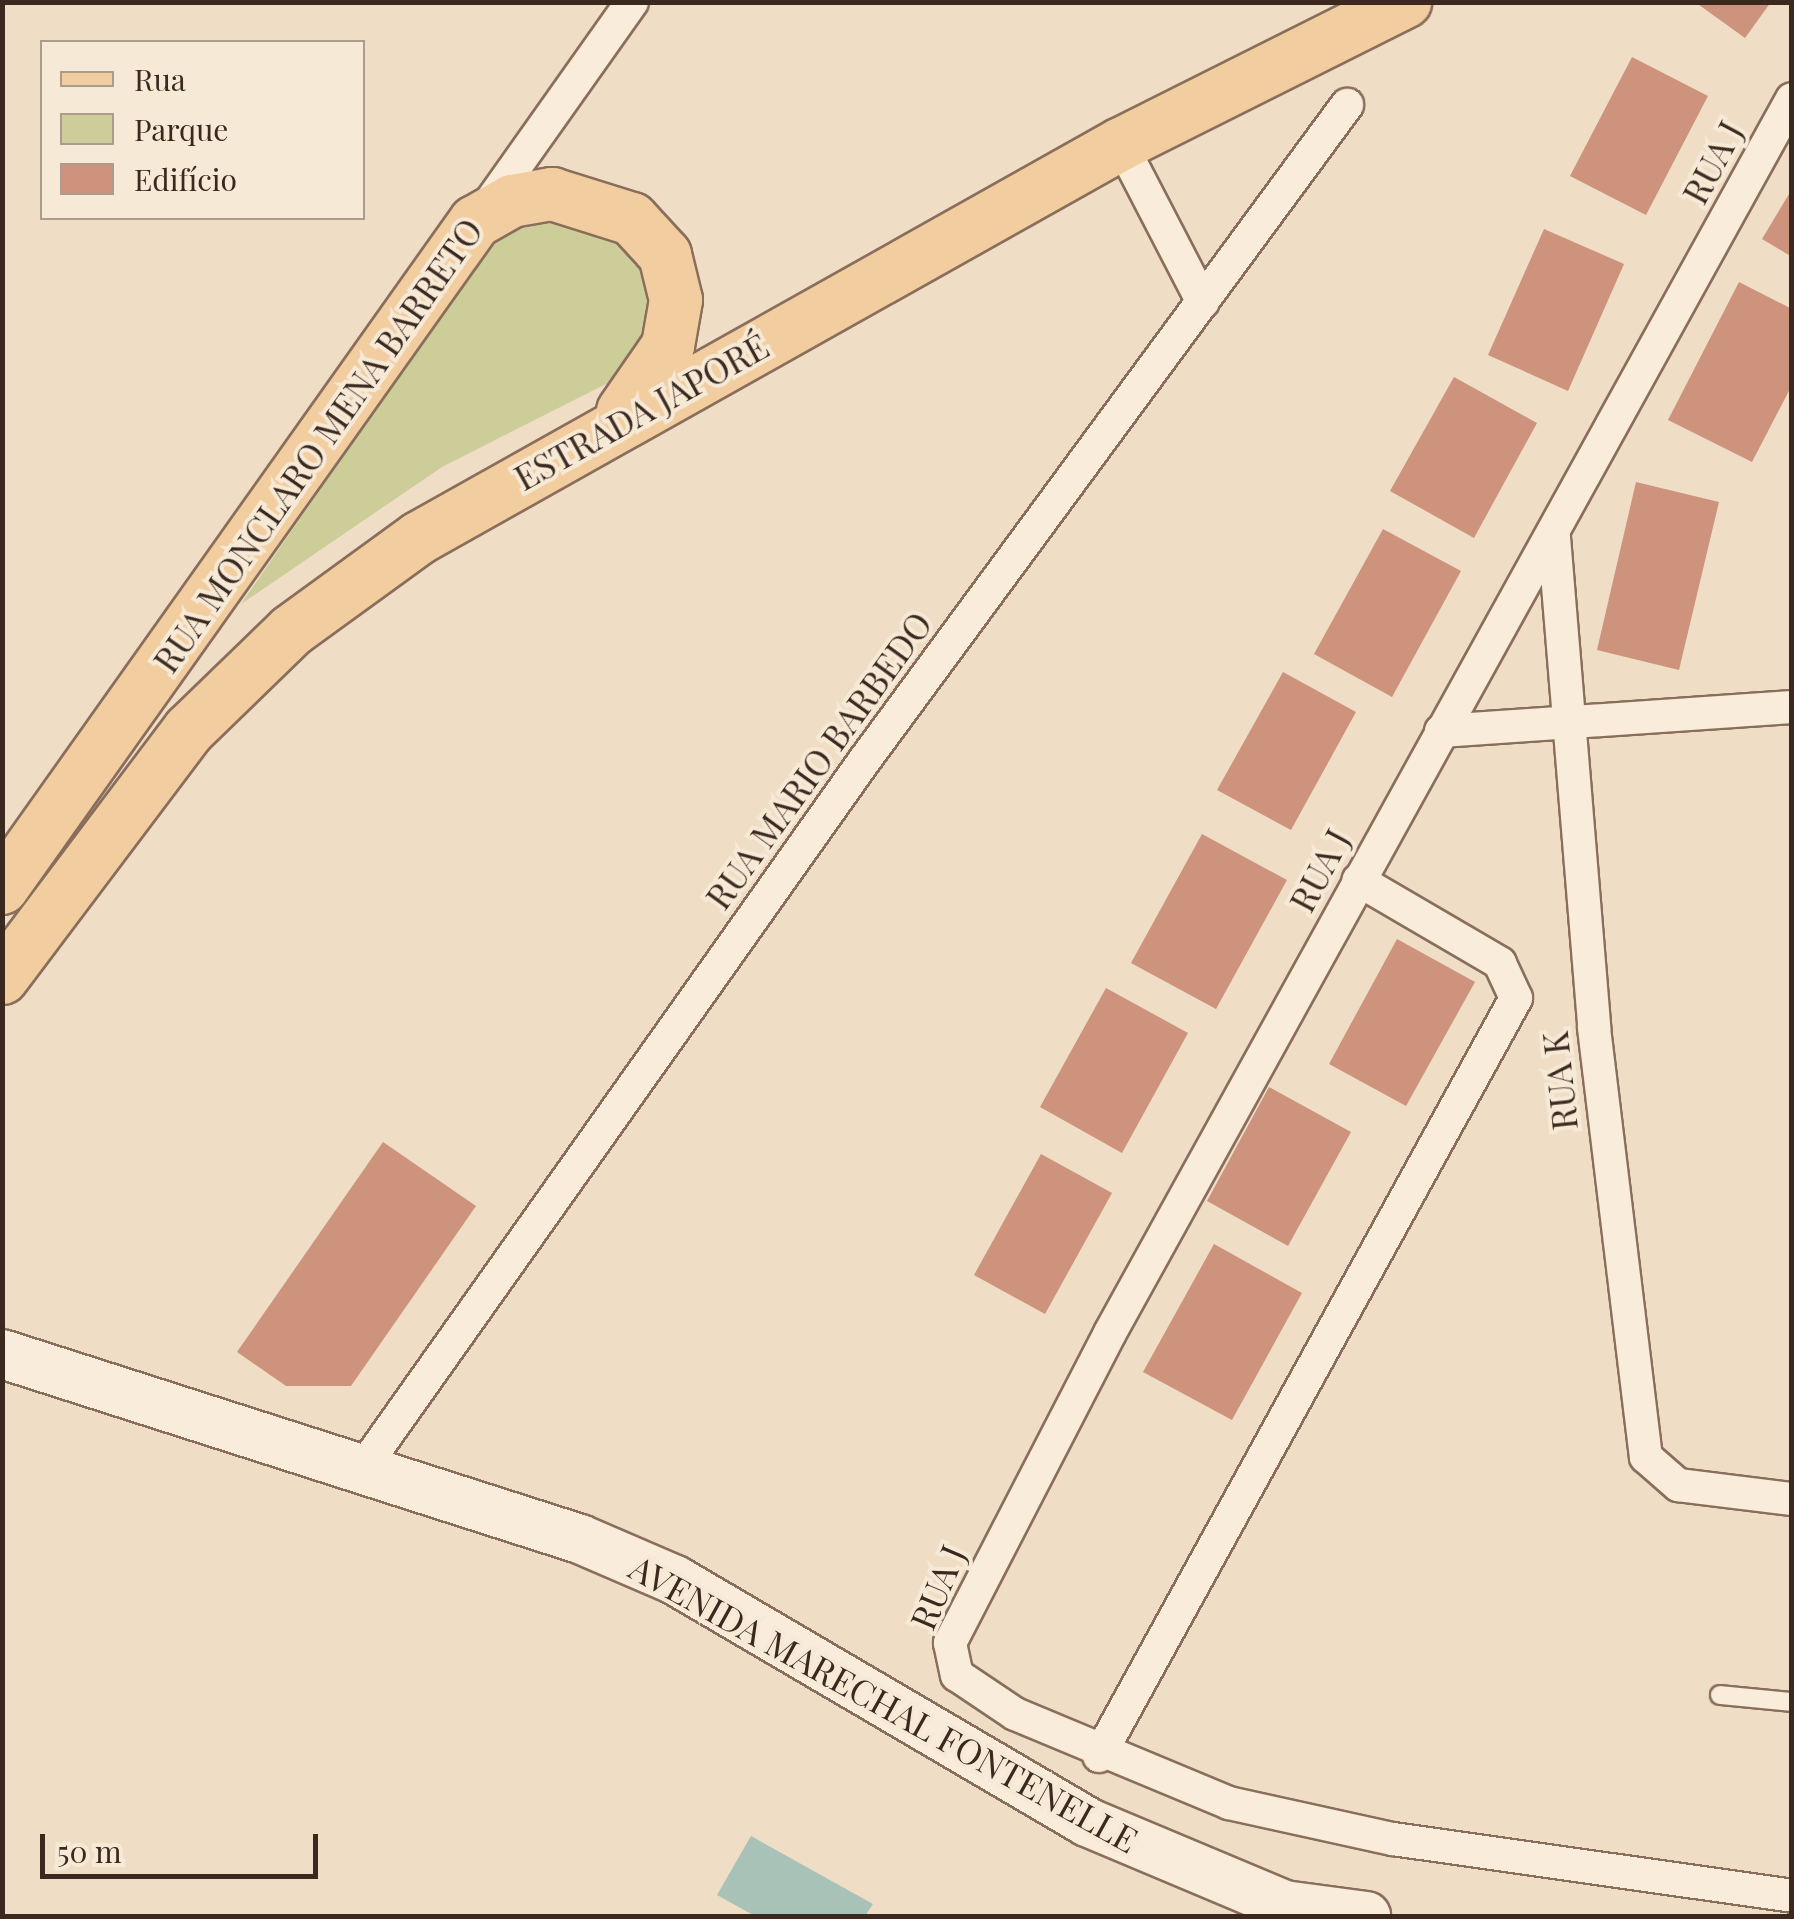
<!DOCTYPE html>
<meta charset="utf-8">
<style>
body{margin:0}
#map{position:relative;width:1794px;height:1919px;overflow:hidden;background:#efddc6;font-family:"Playfair Display",serif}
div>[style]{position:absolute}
.green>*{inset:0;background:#cdcd9a}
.water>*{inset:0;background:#a8c2b7}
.building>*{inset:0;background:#cd937c}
.roads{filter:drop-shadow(2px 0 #8a6e5c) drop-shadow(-2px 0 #8a6e5c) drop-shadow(0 2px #8a6e5c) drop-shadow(0 -2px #8a6e5c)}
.lane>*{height:18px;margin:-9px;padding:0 9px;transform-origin:9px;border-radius:9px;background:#f9ecda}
.street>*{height:32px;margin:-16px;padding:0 16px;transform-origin:16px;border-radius:16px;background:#f9ecda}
.secondary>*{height:48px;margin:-24px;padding:0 24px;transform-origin:24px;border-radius:24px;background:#f9ecda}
.primary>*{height:52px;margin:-26px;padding:0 26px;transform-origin:26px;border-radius:26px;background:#f1cd9f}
span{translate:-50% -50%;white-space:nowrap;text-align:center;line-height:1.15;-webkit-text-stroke:8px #f6e9d6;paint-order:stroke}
.street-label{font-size:35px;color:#3b291f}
.frame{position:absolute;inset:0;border:5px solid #3b291f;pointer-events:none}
.legend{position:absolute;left:40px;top:40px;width:325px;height:180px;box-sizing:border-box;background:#f6e9d6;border:2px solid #ab9c8d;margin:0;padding:12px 18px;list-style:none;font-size:30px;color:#3b291f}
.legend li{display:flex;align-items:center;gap:20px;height:50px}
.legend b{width:50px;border:2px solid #ab9c8d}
.scale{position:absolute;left:40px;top:1834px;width:278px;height:45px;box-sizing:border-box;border:5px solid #3b291f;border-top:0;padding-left:12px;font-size:30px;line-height:35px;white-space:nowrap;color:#3b291f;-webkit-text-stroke:8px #f6e9d6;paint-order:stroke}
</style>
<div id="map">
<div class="green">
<i style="clip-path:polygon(561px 214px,600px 225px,634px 252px,654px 295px,653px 323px,612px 381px,442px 467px,241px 604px,492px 241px,521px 222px)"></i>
</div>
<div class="water">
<i style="clip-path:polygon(751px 1836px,873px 1904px,865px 1916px,755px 1916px,717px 1895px)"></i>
</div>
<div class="building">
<i style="clip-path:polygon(1695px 2px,1771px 2px,1745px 38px)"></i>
<i style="clip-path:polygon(1632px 57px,1708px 96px,1646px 215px,1570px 176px)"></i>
<i style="clip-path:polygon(1792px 189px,1792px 257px,1762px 239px)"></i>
<i style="clip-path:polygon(1544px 229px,1624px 264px,1568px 391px,1488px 355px)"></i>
<i style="clip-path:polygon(1739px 282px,1792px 309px,1792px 385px,1752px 462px,1668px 420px)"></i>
<i style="clip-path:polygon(1454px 377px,1537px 423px,1474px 538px,1390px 491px)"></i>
<i style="clip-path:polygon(1636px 482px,1719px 502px,1679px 670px,1597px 650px)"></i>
<i style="clip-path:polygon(1383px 529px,1461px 571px,1392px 697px,1314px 654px)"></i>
<i style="clip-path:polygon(1283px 672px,1356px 712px,1291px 830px,1217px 790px)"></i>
<i style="clip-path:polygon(1202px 834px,1287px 880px,1216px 1009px,1131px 963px)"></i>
<i style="clip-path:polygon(1397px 939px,1475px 982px,1406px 1106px,1329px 1064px)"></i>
<i style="clip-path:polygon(1106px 988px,1188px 1033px,1122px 1153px,1040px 1107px)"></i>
<i style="clip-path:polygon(1269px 1087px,1351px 1132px,1288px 1246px,1207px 1201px)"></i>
<i style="clip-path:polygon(383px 1142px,476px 1206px,351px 1386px,286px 1386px,237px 1352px)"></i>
<i style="clip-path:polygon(1041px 1154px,1112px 1193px,1045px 1314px,974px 1275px)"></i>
<i style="clip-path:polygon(1214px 1244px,1302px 1293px,1232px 1420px,1143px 1372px)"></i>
</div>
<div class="roads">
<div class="lane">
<i style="left:1720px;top:1695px;width:72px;rotate:5.6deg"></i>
</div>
<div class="street">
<i style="left:1792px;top:99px;width:1410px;rotate:118.93deg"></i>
<i style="left:1110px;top:1333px;width:349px;rotate:117.3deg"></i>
<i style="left:950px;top:1643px;width:33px;rotate:78deg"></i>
<i style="left:957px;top:1675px;width:70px;rotate:33.9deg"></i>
<i style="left:1015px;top:1714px;width:232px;rotate:22.6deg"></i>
<i style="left:1229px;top:1803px;width:168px;rotate:12.4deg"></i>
<i style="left:1393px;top:1839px;width:403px;rotate:8.1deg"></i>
<i style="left:1121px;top:144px;width:178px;rotate:62.6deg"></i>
<i style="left:484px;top:211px;width:256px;rotate:-54.7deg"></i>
<i style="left:1554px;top:537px;width:493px;rotate:85.3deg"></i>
<i style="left:1594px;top:1028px;width:432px;rotate:83.1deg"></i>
<i style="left:1646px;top:1457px;width:43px;rotate:41.2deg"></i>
<i style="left:1678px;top:1485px;width:115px;rotate:7deg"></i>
<i style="left:1441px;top:731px;width:352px;rotate:-3.9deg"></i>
<i style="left:363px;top:1468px;width:867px;rotate:-54.68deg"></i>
<i style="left:864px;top:761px;width:815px;rotate:-53.64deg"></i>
<i style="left:1099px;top:1756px;width:865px;rotate:-61.18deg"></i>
<i style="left:1516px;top:998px;width:38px;rotate:-115deg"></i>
<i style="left:1500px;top:963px;width:164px;rotate:-149.7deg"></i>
</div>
<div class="secondary">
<i style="left:2px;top:1354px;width:607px;rotate:17.75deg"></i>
<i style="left:580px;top:1539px;width:103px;rotate:23.3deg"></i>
<i style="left:675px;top:1580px;width:478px;rotate:30.4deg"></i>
<i style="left:1087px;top:1822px;width:214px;rotate:22.8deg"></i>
<i style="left:1284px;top:1905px;width:83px;rotate:7.6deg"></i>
</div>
<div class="primary">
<i style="left:2px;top:888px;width:817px;rotate:-54.62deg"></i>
<i style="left:475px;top:222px;width:43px;rotate:-29.6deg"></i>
<i style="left:512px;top:201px;width:41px;rotate:-9.9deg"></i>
<i style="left:552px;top:194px;width:84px;rotate:17.4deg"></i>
<i style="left:632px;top:219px;width:49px;rotate:47.5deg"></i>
<i style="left:665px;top:255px;width:46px;rotate:76.3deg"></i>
<i style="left:676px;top:300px;width:47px;rotate:99.9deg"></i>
<i style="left:668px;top:346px;width:79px;rotate:124.7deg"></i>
<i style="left:2px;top:978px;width:311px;rotate:-53deg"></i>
<i style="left:189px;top:730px;width:142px;rotate:-44.1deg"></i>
<i style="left:291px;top:631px;width:158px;rotate:-36deg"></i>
<i style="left:419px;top:538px;width:805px;rotate:-29.3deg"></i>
<i style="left:1121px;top:144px;width:318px;rotate:-26.6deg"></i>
</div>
</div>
<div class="street-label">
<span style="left:1712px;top:162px;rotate:-62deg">RUA J</span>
<span style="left:641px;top:411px;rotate:-29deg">ESTRADA JAPORÉ</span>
<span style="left:317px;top:445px;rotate:-55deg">RUA MONCLARO MENA BARRETO</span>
<span style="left:818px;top:760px;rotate:-54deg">RUA MARIO BARBEDO</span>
<span style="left:1319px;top:870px;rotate:-62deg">RUA J</span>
<span style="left:1559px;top:1081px;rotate:-96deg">RUA K</span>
<span style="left:937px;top:1587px;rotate:-67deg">RUA J</span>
<span style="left:884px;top:1703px;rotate:29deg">AVENIDA MARECHAL FONTENELLE</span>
</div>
<div class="frame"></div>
<ul class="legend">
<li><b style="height:12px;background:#f1cd9f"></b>Rua</li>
<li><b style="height:28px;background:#cdcd9a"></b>Parque</li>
<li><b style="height:28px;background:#cd937c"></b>Edifício</li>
</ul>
<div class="scale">50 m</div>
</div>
